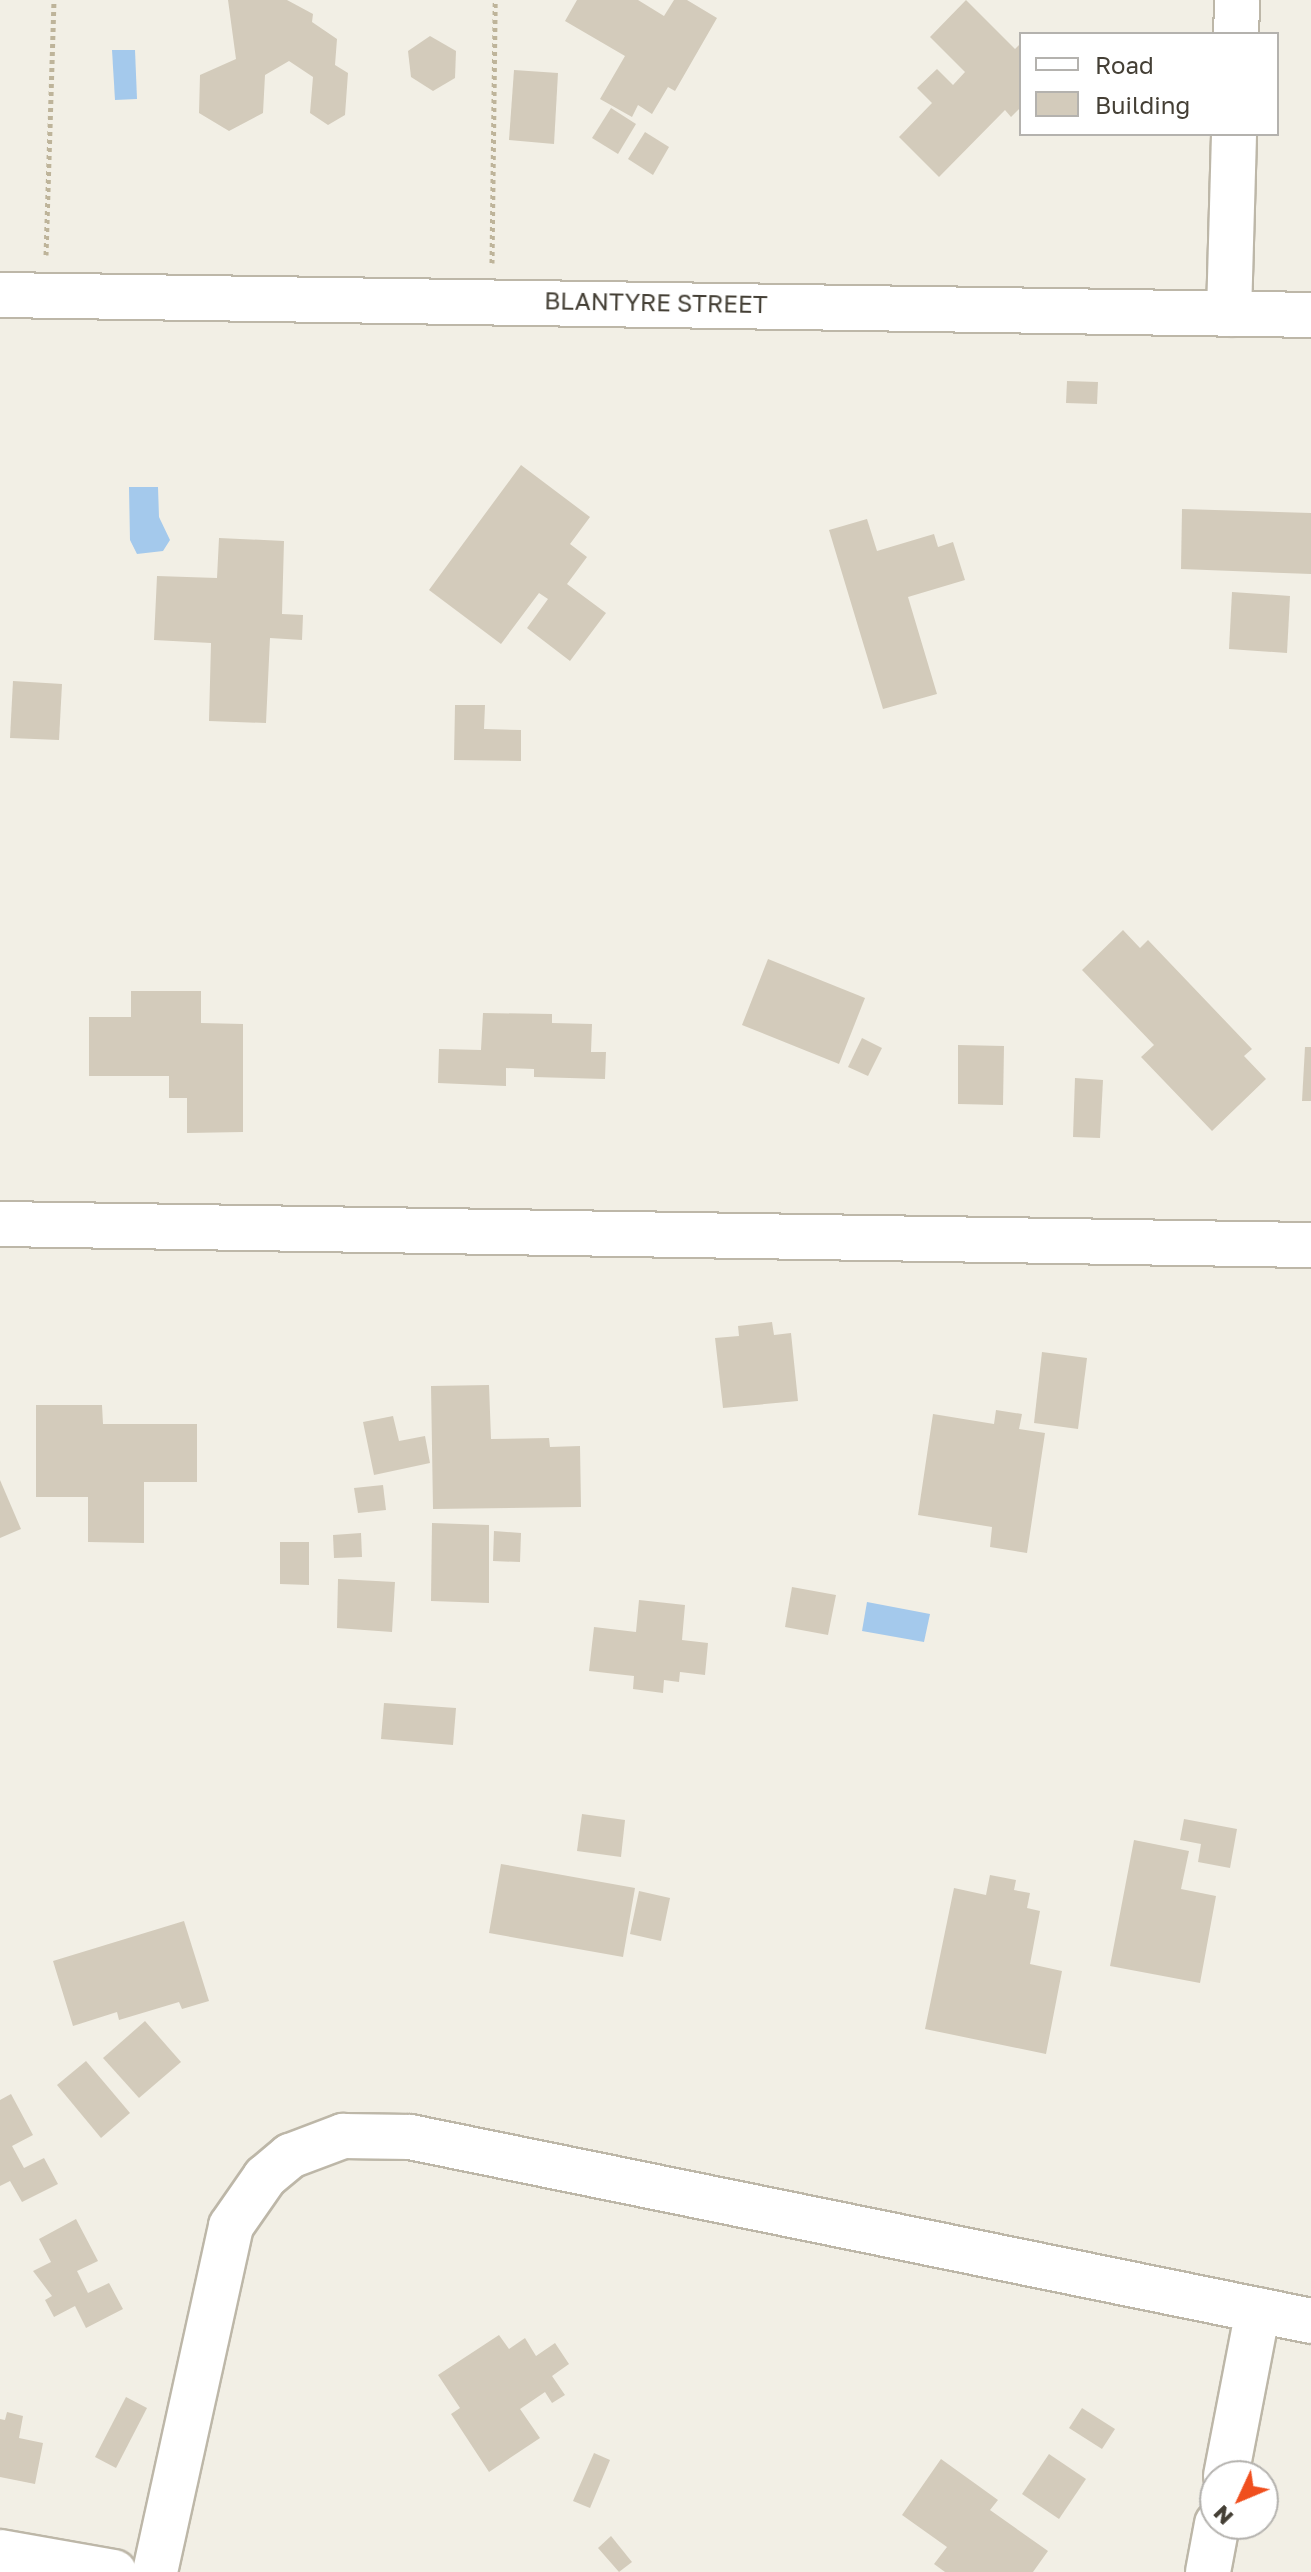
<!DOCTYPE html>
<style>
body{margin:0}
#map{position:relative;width:1311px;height:2572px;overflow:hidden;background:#f2efe5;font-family:"Golos Text",sans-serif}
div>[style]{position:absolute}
.water>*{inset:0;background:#a4c9ec}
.building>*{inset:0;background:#d3cbbb}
.path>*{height:5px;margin-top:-2.5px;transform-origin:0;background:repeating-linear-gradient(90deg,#beb49a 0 4px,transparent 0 8px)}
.roads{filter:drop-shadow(2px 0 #bdb7a8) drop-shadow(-2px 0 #bdb7a8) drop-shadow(0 2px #bdb7a8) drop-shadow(0 -2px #bdb7a8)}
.minor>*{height:44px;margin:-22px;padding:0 22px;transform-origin:22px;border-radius:22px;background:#fff}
span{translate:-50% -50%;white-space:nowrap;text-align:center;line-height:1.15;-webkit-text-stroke:6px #fff;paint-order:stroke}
.street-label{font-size:24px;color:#443f35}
.legend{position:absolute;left:1019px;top:32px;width:260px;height:104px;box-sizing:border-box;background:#fff;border:2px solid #b4b2ae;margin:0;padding:10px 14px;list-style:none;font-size:24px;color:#443f35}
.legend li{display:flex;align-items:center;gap:16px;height:40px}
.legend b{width:40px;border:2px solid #b4b2ae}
.north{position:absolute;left:1199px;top:2460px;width:80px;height:80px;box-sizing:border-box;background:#fff;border:2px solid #b4b2ae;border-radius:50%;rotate:226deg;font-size:22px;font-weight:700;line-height:32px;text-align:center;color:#443f35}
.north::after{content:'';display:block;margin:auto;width:28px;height:36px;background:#f04f1e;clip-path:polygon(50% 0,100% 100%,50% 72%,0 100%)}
</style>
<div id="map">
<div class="water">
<i style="clip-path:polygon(112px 50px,135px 50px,137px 99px,115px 100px)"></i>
<i style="clip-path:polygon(129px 487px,158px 487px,159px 517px,170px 540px,163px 551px,137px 554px,130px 540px)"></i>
<i style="clip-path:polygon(867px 1602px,930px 1614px,924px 1642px,862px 1631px)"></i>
</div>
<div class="building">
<i style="clip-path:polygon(228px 0,287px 0,313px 14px,312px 22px,337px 39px,335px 65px,348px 73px,345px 115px,328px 125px,310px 113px,313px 77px,289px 61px,265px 75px,263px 113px,229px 131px,199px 113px,200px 75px,236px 59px)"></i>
<i style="clip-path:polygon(577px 0,638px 0,664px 16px,674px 0,687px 0,717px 18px,675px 91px,668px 87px,652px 114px,638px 105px,632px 117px,600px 99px,625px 56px,565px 21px)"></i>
<i style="clip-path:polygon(966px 0,1015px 49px,1021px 43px,1021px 107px,1011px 117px,1005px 110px,939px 177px,899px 137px,932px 103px,917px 88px,937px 69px,953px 85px,965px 72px,930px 37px)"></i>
<i style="clip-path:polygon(430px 36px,456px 51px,455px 78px,433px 91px,411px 77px,408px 51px)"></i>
<i style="clip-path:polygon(514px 70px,558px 73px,554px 144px,509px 140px)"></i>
<i style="clip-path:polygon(611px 108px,636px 124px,618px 154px,592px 138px)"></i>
<i style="clip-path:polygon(645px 132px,669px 147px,653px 175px,628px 159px)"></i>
<i style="clip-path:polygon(1067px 381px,1098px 382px,1097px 404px,1066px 403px)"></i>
<i style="clip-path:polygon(521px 465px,590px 517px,570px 544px,587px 557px,567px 584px,606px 613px,570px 661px,527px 628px,548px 599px,539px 593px,501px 644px,429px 590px)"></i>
<i style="clip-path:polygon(1182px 509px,1311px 513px,1311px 574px,1181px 569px)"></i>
<i style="clip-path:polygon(867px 519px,877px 551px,934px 534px,938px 547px,953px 542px,965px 580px,908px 597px,937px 694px,883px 709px,829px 530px)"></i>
<i style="clip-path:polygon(219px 538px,284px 541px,282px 614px,303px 615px,302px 640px,270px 638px,266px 723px,209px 721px,211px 643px,154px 640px,157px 576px,217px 578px)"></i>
<i style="clip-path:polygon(1232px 592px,1290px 596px,1287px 653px,1229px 649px)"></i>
<i style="clip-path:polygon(13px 681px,62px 684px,59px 740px,10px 738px)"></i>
<i style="clip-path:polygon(455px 705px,485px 705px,484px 729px,521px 730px,521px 761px,454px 760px)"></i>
<i style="clip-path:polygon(1123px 930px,1140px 948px,1148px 940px,1252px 1049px,1244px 1056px,1266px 1079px,1212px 1131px,1141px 1057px,1154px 1045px,1082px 970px)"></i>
<i style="clip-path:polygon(768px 959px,865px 998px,839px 1064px,742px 1025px)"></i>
<i style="clip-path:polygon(131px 991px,201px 991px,201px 1023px,243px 1024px,243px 1132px,187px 1133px,187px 1098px,169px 1098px,169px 1076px,89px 1076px,89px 1017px,131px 1017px)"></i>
<i style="clip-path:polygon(483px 1013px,552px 1014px,552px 1023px,592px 1024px,591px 1052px,606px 1052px,605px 1079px,534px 1077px,534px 1069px,506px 1068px,506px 1086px,438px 1083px,439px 1049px,481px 1050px)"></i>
<i style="clip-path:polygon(862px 1038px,882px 1048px,868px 1076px,848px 1067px)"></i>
<i style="clip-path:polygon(958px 1045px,1004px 1046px,1003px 1105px,958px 1104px)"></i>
<i style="clip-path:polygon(1305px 1047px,1311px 1047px,1311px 1101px,1302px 1101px)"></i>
<i style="clip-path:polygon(1075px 1078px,1103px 1080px,1100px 1138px,1073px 1137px)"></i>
<i style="clip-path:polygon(772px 1322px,774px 1335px,791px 1333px,798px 1401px,723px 1408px,715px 1338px,739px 1336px,738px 1326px)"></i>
<i style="clip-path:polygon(1042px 1352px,1087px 1358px,1078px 1429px,1034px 1423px)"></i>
<i style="clip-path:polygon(489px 1385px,491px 1439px,549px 1438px,550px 1447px,580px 1446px,581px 1507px,433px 1509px,431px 1386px)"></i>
<i style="clip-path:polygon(36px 1405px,102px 1405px,103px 1424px,197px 1424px,197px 1482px,144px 1482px,144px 1543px,88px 1542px,88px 1497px,36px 1497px)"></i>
<i style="clip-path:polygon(996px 1410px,1022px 1414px,1019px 1429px,1045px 1433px,1027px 1553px,990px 1547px,992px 1527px,918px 1515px,933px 1414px,994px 1424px)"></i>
<i style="clip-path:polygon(393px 1416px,399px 1441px,425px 1436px,430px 1463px,374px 1475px,363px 1422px)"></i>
<i style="clip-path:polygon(0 1480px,21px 1529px,0 1538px)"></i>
<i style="clip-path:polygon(383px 1485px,386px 1510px,358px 1513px,354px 1488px)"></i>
<i style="clip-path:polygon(432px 1523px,489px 1525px,489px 1603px,431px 1601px)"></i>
<i style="clip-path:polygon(494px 1531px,521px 1533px,520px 1562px,493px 1561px)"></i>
<i style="clip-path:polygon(361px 1533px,362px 1557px,334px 1558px,333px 1535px)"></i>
<i style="clip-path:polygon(280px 1542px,309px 1542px,309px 1585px,280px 1584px)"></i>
<i style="clip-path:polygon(338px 1579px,395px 1582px,392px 1632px,337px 1628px)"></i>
<i style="clip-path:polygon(792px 1587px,836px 1595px,828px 1635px,785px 1627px)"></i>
<i style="clip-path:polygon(639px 1600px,685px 1605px,682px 1640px,708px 1643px,705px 1675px,680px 1672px,679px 1682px,664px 1680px,663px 1693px,633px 1689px,634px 1676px,589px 1671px,594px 1627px,636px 1632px)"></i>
<i style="clip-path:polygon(384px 1703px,456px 1708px,453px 1745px,381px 1739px)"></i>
<i style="clip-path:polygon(582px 1814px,625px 1820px,621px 1857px,577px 1851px)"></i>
<i style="clip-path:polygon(1184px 1819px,1237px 1829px,1230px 1868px,1198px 1862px,1201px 1844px,1180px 1840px)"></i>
<i style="clip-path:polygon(1134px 1840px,1189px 1851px,1181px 1889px,1216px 1896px,1200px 1983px,1110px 1966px)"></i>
<i style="clip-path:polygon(501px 1864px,635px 1888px,623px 1957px,489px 1933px)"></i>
<i style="clip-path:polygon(990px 1875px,1016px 1880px,1014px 1890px,1030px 1893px,1027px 1908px,1040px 1911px,1030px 1964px,1062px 1971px,1046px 2054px,925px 2029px,954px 1888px,986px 1895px)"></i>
<i style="clip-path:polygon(639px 1891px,670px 1898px,661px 1941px,630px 1934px)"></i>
<i style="clip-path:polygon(184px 1921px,209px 2001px,182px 2009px,179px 2002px,119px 2020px,117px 2012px,73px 2026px,53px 1961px)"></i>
<i style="clip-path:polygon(145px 2021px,181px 2062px,139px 2098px,103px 2058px)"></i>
<i style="clip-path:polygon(86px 2061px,130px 2113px,101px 2138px,57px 2085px)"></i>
<i style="clip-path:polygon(11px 2094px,33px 2135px,12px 2146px,24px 2168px,44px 2158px,58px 2184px,22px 2202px,10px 2181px,0 2186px,0 2100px)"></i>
<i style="clip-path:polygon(76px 2219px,98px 2261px,77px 2271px,88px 2293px,109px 2283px,123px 2309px,86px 2328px,75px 2306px,54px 2317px,45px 2300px,52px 2296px,33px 2271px,51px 2262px,39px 2239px)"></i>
<i style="clip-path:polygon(499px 2335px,509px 2349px,525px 2338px,536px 2356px,555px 2343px,569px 2364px,552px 2376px,565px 2395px,552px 2403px,545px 2392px,520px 2409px,540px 2438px,489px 2472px,451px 2414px,460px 2408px,438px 2375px)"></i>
<i style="clip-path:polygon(126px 2397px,147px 2408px,116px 2468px,95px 2457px)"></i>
<i style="clip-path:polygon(1082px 2408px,1115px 2429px,1102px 2449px,1069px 2428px)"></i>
<i style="clip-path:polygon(7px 2412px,23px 2416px,19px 2438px,43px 2443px,35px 2484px,0 2477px,0 2419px,5px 2420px)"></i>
<i style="clip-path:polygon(594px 2453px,610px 2460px,590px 2508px,573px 2501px)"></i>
<i style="clip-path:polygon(1049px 2454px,1086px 2479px,1059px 2519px,1022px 2494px)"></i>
<i style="clip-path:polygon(941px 2459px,998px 2500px,990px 2510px,1048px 2551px,1033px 2572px,945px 2572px,934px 2564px,947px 2547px,902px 2515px)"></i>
<i style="clip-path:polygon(611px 2536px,632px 2562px,619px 2572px,598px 2548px)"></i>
</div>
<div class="path">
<i style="left:46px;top:255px;width:255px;rotate:-88.2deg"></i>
<i style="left:492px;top:263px;width:263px;rotate:-89.3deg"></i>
</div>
<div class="roads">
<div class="minor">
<i style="left:1236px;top:34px;width:34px;rotate:-88deg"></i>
<i style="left:0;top:295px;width:1311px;rotate:0.87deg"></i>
<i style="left:1229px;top:314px;width:180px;rotate:-88.4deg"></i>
<i style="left:0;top:1224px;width:1311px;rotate:0.92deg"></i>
<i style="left:1226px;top:2476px;width:169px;rotate:-79.1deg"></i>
<i style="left:0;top:2552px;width:116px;rotate:10deg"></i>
<i style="left:155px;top:2572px;width:354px;rotate:-77.6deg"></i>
<i style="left:231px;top:2226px;width:60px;rotate:-55.2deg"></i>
<i style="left:265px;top:2177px;width:33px;rotate:-40deg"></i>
<i style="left:290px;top:2156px;width:57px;rotate:-20.7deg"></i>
<i style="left:343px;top:2136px;width:67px;rotate:0.9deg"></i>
<i style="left:410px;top:2137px;width:920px;rotate:11.54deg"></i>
<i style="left:1208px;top:2572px;width:49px;rotate:-79.4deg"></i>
</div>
</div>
<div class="street-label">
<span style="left:656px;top:302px;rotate:1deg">BLANTYRE STREET</span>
</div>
<ul class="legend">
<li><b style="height:10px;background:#fff"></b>Road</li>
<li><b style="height:22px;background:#d3cbbb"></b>Building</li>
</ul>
<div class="north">N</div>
</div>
